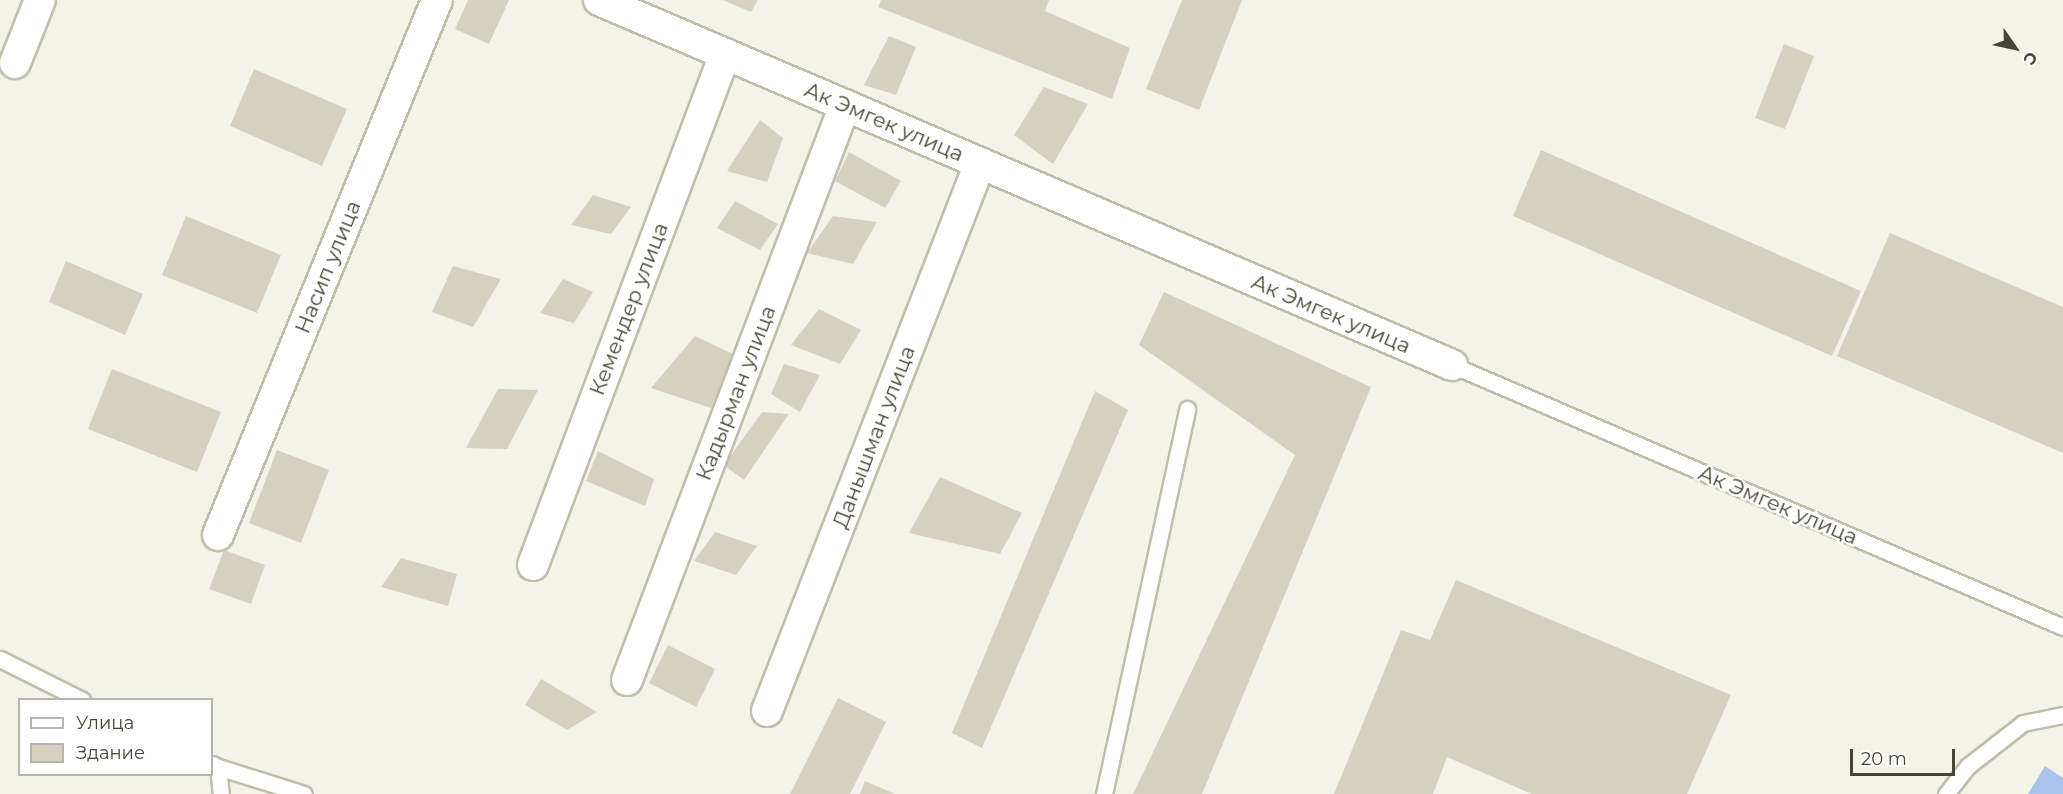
<!DOCTYPE html>
<meta charset="utf-8">
<style>
body{margin:0}
#map{position:relative;width:2063px;height:794px;overflow:hidden;background:#f4f3ea;font-family:Montserrat,sans-serif}
div>[style]{position:absolute}
.water>*{inset:0;background:#a9c3ed}
.building>*{inset:0;background:#d5d1bf}
.roads{filter:drop-shadow(2px 0 #bfbdac) drop-shadow(-2px 0 #bfbdac) drop-shadow(0 2px #bfbdac) drop-shadow(0 -2px #bfbdac)}
.service>*{height:15px;margin:-7.5px;padding:0 7.5px;transform-origin:7.5px;border-radius:7.5px;background:#fff}
.minor>*{height:30px;margin:-15px;padding:0 15px;transform-origin:15px;border-radius:15px;background:#fff}
span{translate:-50% -50%;white-space:nowrap;text-align:center;line-height:1.15;-webkit-text-stroke:5px #fff;paint-order:stroke}
.street-label{font-size:21px;color:#484538}
.legend{position:absolute;left:18px;top:698px;width:195px;height:78px;box-sizing:border-box;background:#fff;border:2px solid #b6b5af;margin:0;padding:8px 10px;list-style:none;font-size:18px;color:#484538}
.legend li{display:flex;align-items:center;gap:12px;height:30px}
.legend b{width:30px;border:2px solid #b6b5af}
.north{position:absolute;left:1985px;top:18px;width:60px;height:60px;-webkit-text-stroke:4px #fff;paint-order:stroke;rotate:124deg;font-size:16px;font-weight:700;line-height:24px;text-align:center;color:#484538}
.north::after{content:'';display:block;margin:auto;width:21px;height:27px;background:#484538;clip-path:polygon(50% 0,100% 100%,50% 72%,0 100%)}
.scale{position:absolute;left:1850px;top:749px;width:105px;height:27px;box-sizing:border-box;border:3px solid #484538;border-top:0;padding-left:8px;font-size:18px;line-height:21px;white-space:nowrap;color:#484538;-webkit-text-stroke:4px #fff;paint-order:stroke}
</style>
<div id="map">
<div class="water">
<i style="clip-path:polygon(2045px 766px,2063px 778px,2063px 794px,2028px 794px)"></i>
</div>
<div class="building">
<i style="clip-path:polygon(468px 0,509px 0,489px 44px,455px 29px)"></i>
<i style="clip-path:polygon(723px 0,758px 0,751px 12px)"></i>
<i style="clip-path:polygon(881px 0,1049px 0,1045px 11px,1130px 48px,1112px 99px,878px 7px)"></i>
<i style="clip-path:polygon(1182px 0,1242px 0,1199px 110px,1146px 89px)"></i>
<i style="clip-path:polygon(889px 36px,916px 47px,896px 95px,864px 85px)"></i>
<i style="clip-path:polygon(1784px 44px,1814px 56px,1785px 129px,1755px 118px)"></i>
<i style="clip-path:polygon(254px 69px,347px 109px,322px 166px,230px 126px)"></i>
<i style="clip-path:polygon(1044px 87px,1088px 104px,1053px 164px,1014px 135px)"></i>
<i style="clip-path:polygon(760px 120px,783px 138px,767px 182px,727px 171px)"></i>
<i style="clip-path:polygon(1541px 150px,1861px 291px,1832px 356px,1513px 216px)"></i>
<i style="clip-path:polygon(849px 152px,901px 181px,885px 208px,835px 181px)"></i>
<i style="clip-path:polygon(593px 195px,631px 207px,611px 234px,571px 225px)"></i>
<i style="clip-path:polygon(735px 201px,778px 224px,760px 250px,717px 228px)"></i>
<i style="clip-path:polygon(186px 216px,281px 255px,257px 313px,162px 275px)"></i>
<i style="clip-path:polygon(833px 216px,877px 222px,853px 264px,807px 253px)"></i>
<i style="clip-path:polygon(1890px 233px,2063px 307px,2063px 453px,1837px 356px)"></i>
<i style="clip-path:polygon(66px 261px,143px 294px,125px 335px,49px 302px)"></i>
<i style="clip-path:polygon(453px 266px,501px 279px,473px 327px,432px 312px)"></i>
<i style="clip-path:polygon(563px 279px,593px 292px,574px 323px,540px 313px)"></i>
<i style="clip-path:polygon(1164px 292px,1371px 387px,1202px 794px,1133px 794px,1295px 455px,1139px 345px)"></i>
<i style="clip-path:polygon(819px 309px,861px 330px,840px 364px,791px 345px)"></i>
<i style="clip-path:polygon(695px 336px,735px 355px,711px 408px,651px 388px)"></i>
<i style="clip-path:polygon(784px 364px,820px 375px,800px 412px,771px 394px)"></i>
<i style="clip-path:polygon(112px 369px,221px 412px,197px 472px,88px 429px)"></i>
<i style="clip-path:polygon(498px 389px,538px 390px,507px 449px,466px 448px)"></i>
<i style="clip-path:polygon(1095px 391px,1128px 410px,982px 748px,952px 733px)"></i>
<i style="clip-path:polygon(762px 412px,789px 414px,744px 480px,724px 465px)"></i>
<i style="clip-path:polygon(277px 450px,329px 470px,301px 543px,249px 523px)"></i>
<i style="clip-path:polygon(598px 451px,654px 479px,645px 506px,586px 481px)"></i>
<i style="clip-path:polygon(940px 477px,1022px 513px,1000px 554px,909px 533px)"></i>
<i style="clip-path:polygon(715px 532px,757px 546px,736px 575px,694px 561px)"></i>
<i style="clip-path:polygon(224px 550px,265px 565px,251px 604px,209px 589px)"></i>
<i style="clip-path:polygon(401px 558px,457px 574px,448px 606px,381px 587px)"></i>
<i style="clip-path:polygon(1456px 580px,1731px 695px,1687px 794px,1532px 794px,1447px 757px,1433px 794px,1334px 794px,1401px 630px,1430px 640px)"></i>
<i style="clip-path:polygon(668px 645px,715px 669px,696px 707px,649px 683px)"></i>
<i style="clip-path:polygon(541px 679px,597px 712px,567px 730px,525px 705px)"></i>
<i style="clip-path:polygon(838px 698px,886px 722px,850px 794px,790px 794px)"></i>
<i style="clip-path:polygon(865px 781px,895px 794px,860px 794px)"></i>
</div>
<div class="roads">
<div class="service">
<i style="left:1452px;top:365px;width:665px;rotate:23.21deg"></i>
<i style="left:0;top:659px;width:92px;rotate:26.6deg"></i>
<i style="left:212px;top:764px;width:7px;rotate:27deg"></i>
<i style="left:218px;top:767px;width:27px;rotate:84deg"></i>
<i style="left:218px;top:767px;width:90px;rotate:17.4deg"></i>
<i style="left:1104px;top:794px;width:394px;rotate:-77.8deg"></i>
<i style="left:1946px;top:794px;width:36px;rotate:-52deg"></i>
<i style="left:1968px;top:766px;width:70px;rotate:-38deg"></i>
<i style="left:2023px;top:723px;width:41px;rotate:-11.3deg"></i>
</div>
<div class="minor">
<i style="left:599px;top:0;width:928px;rotate:23.17deg"></i>
<i style="left:15px;top:63px;width:68px;rotate:-68.4deg"></i>
<i style="left:218px;top:535px;width:578px;rotate:-67.74deg"></i>
<i style="left:533px;top:565px;width:546px;rotate:-69.41deg"></i>
<i style="left:627px;top:680px;width:615px;rotate:-69.24deg"></i>
<i style="left:767px;top:711px;width:588px;rotate:-68.76deg"></i>
</div>
</div>
<div class="street-label">
<span style="left:884px;top:122px;rotate:23deg">Ак Эмгек улица</span>
<span style="left:328px;top:267px;rotate:-68deg">Насип улица</span>
<span style="left:629px;top:309px;rotate:-69deg">Кемендер улица</span>
<span style="left:1331px;top:314px;rotate:23deg">Ак Эмгек улица</span>
<span style="left:736px;top:393px;rotate:-69deg">Кадырман улица</span>
<span style="left:874px;top:437px;rotate:-69deg">Данышман улица</span>
<span style="left:1778px;top:505px;rotate:23deg">Ак Эмгек улица</span>
</div>
<ul class="legend">
<li><b style="height:8px;background:#fff"></b>Улица</li>
<li><b style="height:16px;background:#d5d1bf"></b>Здание</li>
</ul>
<div class="north">С</div>
<div class="scale">20 m</div>
</div>
